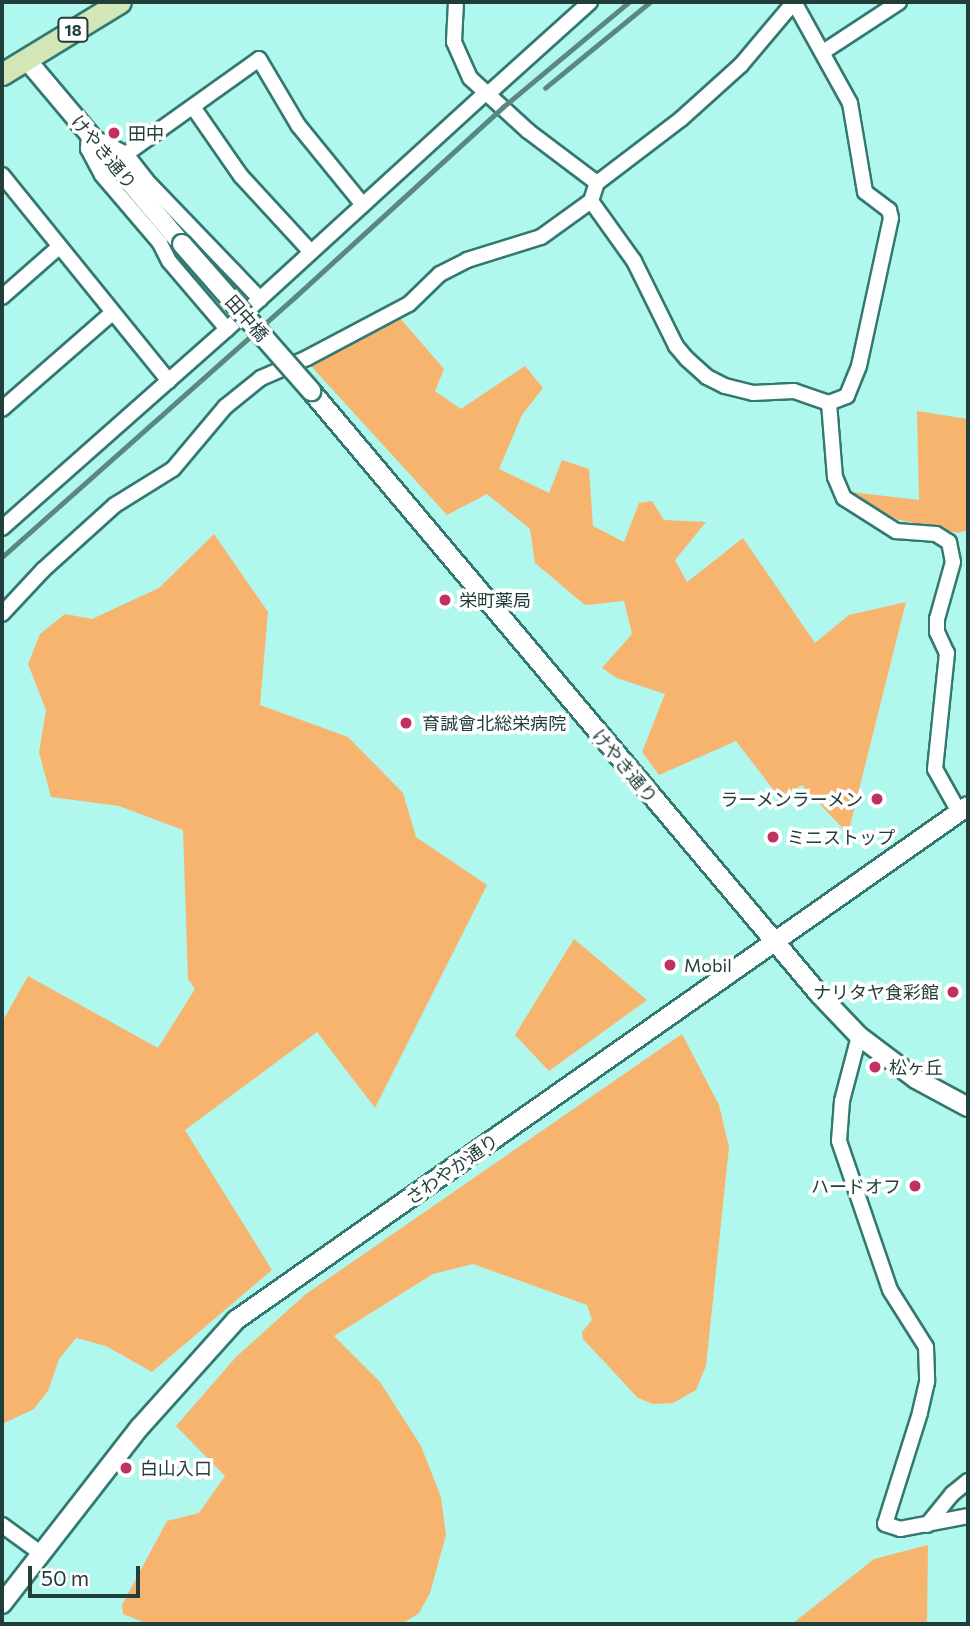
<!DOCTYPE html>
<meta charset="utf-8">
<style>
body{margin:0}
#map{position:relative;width:970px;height:1626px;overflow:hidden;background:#b0f7ee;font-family:Commissioner,"Noto Sans JP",sans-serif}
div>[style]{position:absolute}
.green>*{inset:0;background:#f7b46e}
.roads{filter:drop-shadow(2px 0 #337972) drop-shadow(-2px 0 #337972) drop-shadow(0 2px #337972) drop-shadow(0 -2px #337972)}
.minor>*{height:14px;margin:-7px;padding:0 7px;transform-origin:7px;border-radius:7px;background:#fff}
.tertiary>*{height:18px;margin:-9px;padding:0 9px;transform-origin:9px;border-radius:9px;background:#fff}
.primary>*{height:21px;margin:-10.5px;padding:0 10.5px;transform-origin:10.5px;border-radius:10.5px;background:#d3e6b6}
.rail>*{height:4.5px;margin:-2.25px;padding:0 2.25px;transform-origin:2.25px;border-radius:2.25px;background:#5a8781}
.bridges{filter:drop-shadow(2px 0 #337972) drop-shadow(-2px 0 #337972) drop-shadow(0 2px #337972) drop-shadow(0 -2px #337972)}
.tertiary-bridge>*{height:18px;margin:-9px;padding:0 9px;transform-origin:9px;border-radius:9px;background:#fff}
.dots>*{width:19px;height:19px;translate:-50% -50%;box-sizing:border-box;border:4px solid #fff;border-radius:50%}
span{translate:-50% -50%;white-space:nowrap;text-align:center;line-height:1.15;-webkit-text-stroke:7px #fff;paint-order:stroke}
.shield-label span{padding:2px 5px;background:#fff;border:2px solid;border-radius:5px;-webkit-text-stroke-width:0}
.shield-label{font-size:16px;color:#223e3b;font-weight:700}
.poi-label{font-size:18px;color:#223e3b}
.left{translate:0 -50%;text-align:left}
.right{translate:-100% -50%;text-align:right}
.street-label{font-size:18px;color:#223e3b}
.frame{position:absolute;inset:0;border:4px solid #223e3b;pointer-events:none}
.scale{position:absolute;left:28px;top:1566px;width:112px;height:32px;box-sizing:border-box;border:4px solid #223e3b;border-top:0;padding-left:9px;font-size:21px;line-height:24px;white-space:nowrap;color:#223e3b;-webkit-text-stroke:5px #fff;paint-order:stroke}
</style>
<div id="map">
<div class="green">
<i style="clip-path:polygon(399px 317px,444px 369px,435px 391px,461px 409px,525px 366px,543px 388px,522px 415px,499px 469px,549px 493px,562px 460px,589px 469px,593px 526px,624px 542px,639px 503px,652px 501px,664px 520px,706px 522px,675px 560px,687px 582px,743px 538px,815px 643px,849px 615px,906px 602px,848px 834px,802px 785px,779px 797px,736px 741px,659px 775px,642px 752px,665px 694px,617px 678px,602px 668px,632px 634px,624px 601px,585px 605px,535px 563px,530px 529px,487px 494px,447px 515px,311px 366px)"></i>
<i style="clip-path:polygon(917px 411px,968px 419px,968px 530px,958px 533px,896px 519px,851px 492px,919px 500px)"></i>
<i style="clip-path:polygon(214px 534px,268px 612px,260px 705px,348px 737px,403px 793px,416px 837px,487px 885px,375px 1108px,317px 1032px,185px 1130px,272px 1270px,152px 1372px,106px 1346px,76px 1338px,59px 1359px,48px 1391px,34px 1409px,2px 1424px,2px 1017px,5px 1017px,28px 976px,158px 1048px,195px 989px,188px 979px,183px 830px,119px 806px,51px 797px,39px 752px,46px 710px,28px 664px,40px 634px,65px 614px,92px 619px,159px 588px)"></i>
<i style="clip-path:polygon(574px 939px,647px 1000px,549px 1071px,515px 1035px)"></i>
<i style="clip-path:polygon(682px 1034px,719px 1105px,729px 1147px,706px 1366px,696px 1390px,673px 1403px,653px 1404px,638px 1398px,583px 1339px,582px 1332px,592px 1320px,587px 1305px,473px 1264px,433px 1274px,334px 1336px,380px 1382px,421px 1446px,441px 1497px,446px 1535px,430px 1593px,419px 1613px,402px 1624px,148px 1624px,123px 1614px,122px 1605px,167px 1521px,199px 1513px,225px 1476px,176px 1426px,236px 1357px,306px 1294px)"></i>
<i style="clip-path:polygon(928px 1545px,927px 1624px,792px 1624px,874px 1559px)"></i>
</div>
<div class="roads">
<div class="minor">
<i style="left:456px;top:2px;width:40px;rotate:92.9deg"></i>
<i style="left:454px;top:42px;width:39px;rotate:66deg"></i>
<i style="left:470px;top:78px;width:79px;rotate:42.4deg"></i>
<i style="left:528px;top:131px;width:86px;rotate:37deg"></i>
<i style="left:794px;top:2px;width:115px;rotate:61deg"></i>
<i style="left:850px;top:103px;width:90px;rotate:80.4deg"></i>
<i style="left:865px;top:192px;width:30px;rotate:37deg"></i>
<i style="left:889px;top:210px;width:8px;rotate:76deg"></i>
<i style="left:891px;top:218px;width:151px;rotate:102.2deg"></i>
<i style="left:859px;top:366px;width:32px;rotate:112deg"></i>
<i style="left:847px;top:396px;width:19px;rotate:159deg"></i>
<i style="left:823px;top:52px;width:91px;rotate:-33.3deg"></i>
<i style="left:489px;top:93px;width:136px;rotate:-42deg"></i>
<i style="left:193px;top:107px;width:84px;rotate:55.2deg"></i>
<i style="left:241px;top:176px;width:103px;rotate:47.4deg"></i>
<i style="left:126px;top:154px;width:163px;rotate:-35.5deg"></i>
<i style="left:259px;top:59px;width:77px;rotate:59.4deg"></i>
<i style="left:298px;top:125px;width:103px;rotate:50.9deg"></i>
<i style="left:2px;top:175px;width:265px;rotate:51deg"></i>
<i style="left:591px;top:201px;width:74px;rotate:54.4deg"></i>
<i style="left:634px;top:261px;width:95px;rotate:63.7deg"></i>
<i style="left:676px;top:346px;width:17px;rotate:50deg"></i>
<i style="left:687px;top:359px;width:27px;rotate:42deg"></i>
<i style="left:707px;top:377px;width:20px;rotate:27deg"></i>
<i style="left:725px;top:386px;width:29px;rotate:14deg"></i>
<i style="left:753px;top:393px;width:41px;rotate:-2.8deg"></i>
<i style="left:794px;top:391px;width:37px;rotate:19deg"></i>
<i style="left:829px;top:403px;width:74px;rotate:85.4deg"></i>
<i style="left:835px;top:477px;width:23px;rotate:67deg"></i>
<i style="left:844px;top:498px;width:62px;rotate:32.4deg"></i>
<i style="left:896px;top:531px;width:40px;rotate:4.3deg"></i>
<i style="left:936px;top:534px;width:15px;rotate:32deg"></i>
<i style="left:949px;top:542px;width:20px;rotate:79deg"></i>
<i style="left:953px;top:562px;width:59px;rotate:105.7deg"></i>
<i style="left:937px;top:619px;width:13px;rotate:90deg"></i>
<i style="left:937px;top:632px;width:23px;rotate:65deg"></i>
<i style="left:947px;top:653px;width:117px;rotate:95.9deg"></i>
<i style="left:935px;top:769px;width:49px;rotate:60.8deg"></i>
<i style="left:2px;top:297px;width:76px;rotate:-41.3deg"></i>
<i style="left:227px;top:329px;width:89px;rotate:-130.5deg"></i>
<i style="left:169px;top:261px;width:20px;rotate:-117deg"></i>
<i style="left:160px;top:243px;width:89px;rotate:-130.5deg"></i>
<i style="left:102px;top:175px;width:30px;rotate:-118deg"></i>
<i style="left:88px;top:149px;width:14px;rotate:-86deg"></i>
<i style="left:89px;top:135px;width:42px;rotate:27.2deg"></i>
<i style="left:126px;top:154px;width:33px;rotate:52deg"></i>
<i style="left:146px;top:180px;width:165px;rotate:46.2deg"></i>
<i style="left:2px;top:409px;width:147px;rotate:-41.1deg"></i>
<i style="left:2px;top:528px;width:300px;rotate:-41.5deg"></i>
<i style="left:227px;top:329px;width:352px;rotate:-42.4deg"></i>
<i style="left:2px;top:614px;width:60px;rotate:-47deg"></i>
<i style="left:43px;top:570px;width:97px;rotate:-42.1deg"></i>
<i style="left:115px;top:505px;width:68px;rotate:-31.8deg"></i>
<i style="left:173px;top:469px;width:81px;rotate:-50deg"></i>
<i style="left:225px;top:407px;width:46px;rotate:-38.9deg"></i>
<i style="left:261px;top:378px;width:50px;rotate:-23.5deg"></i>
<i style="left:307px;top:358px;width:115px;rotate:-27.9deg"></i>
<i style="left:409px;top:304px;width:43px;rotate:-44.1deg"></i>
<i style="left:440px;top:274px;width:30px;rotate:-27deg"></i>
<i style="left:467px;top:260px;width:77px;rotate:-17.3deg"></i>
<i style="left:541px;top:237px;width:62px;rotate:-35.8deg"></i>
<i style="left:591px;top:201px;width:19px;rotate:-72deg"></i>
<i style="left:597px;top:183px;width:106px;rotate:-37.3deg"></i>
<i style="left:681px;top:119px;width:81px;rotate:-42deg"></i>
<i style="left:741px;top:65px;width:82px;rotate:-49.9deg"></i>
<i style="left:859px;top:1036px;width:67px;rotate:104.7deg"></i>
<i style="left:842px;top:1101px;width:40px;rotate:94.3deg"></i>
<i style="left:839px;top:1141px;width:157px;rotate:71.1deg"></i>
<i style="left:890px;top:1290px;width:67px;rotate:57.7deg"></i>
<i style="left:926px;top:1347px;width:35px;rotate:88deg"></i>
<i style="left:927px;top:1382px;width:32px;rotate:103deg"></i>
<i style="left:920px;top:1413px;width:116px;rotate:107.5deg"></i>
<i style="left:885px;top:1524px;width:16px;rotate:18deg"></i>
<i style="left:900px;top:1529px;width:69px;rotate:-10.8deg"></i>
<i style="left:2px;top:1525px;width:46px;rotate:36.1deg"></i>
<i style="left:927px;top:1525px;width:40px;rotate:-51deg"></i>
<i style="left:952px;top:1494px;width:21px;rotate:-39deg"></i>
</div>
<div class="tertiary">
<i style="left:26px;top:59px;width:242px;rotate:49.9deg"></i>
<i style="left:311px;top:391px;width:788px;rotate:49.89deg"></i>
<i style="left:819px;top:994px;width:58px;rotate:46.4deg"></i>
<i style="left:859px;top:1036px;width:71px;rotate:37deg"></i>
<i style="left:916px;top:1079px;width:59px;rotate:28.3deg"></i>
<i style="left:2px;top:1604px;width:224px;rotate:-52.1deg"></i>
<i style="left:140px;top:1427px;width:144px;rotate:-48.1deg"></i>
<i style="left:236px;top:1320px;width:894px;rotate:-35.08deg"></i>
</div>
<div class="primary">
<i style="left:2px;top:74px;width:138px;rotate:-31.4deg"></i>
</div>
</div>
<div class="rail">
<i style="left:545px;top:88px;width:136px;rotate:-39.3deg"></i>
<i style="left:2px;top:557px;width:392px;rotate:-41.6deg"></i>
<i style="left:295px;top:297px;width:282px;rotate:-42.4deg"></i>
<i style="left:503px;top:107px;width:164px;rotate:-39.8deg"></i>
</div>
<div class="bridges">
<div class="tertiary-bridge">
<i style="left:182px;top:244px;width:196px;rotate:48.7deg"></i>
</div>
</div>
<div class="dots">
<i style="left:114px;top:133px;background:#bf3160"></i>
<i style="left:445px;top:600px;background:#bf3160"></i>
<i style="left:406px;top:723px;background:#bf3160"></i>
<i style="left:877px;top:799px;background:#bf3160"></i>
<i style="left:773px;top:837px;background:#bf3160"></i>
<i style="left:670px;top:965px;background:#bf3160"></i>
<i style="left:953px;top:992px;background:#bf3160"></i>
<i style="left:875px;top:1067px;background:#bf3160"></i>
<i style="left:915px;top:1186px;background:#bf3160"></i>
<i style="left:126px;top:1468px;background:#bf3160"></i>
</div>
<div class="shield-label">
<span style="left:73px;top:30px">18</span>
</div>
<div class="poi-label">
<span class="left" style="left:128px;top:133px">田中</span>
<span class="left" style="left:459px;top:600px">栄町薬局</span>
<span class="left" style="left:422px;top:723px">育誠會北総栄病院</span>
<span class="right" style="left:863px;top:799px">ラーメンラーメン</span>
<span class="left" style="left:787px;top:837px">ミニストップ</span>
<span class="left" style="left:684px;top:965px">Mobil</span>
<span class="right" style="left:939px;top:992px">ナリタヤ食彩館</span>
<span class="left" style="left:889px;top:1067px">松ヶ丘</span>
<span class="right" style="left:901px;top:1186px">ハードオフ</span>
<span class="left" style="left:140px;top:1468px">白山入口</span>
</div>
<div class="street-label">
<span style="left:104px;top:152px;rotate:50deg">けやき通り</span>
<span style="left:247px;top:318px;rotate:49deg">田中橋</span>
<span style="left:625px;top:766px;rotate:50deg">けやき通り</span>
<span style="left:452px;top:1169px;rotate:-35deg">さわやか通り</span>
</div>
<div class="frame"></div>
<div class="scale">50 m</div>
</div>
